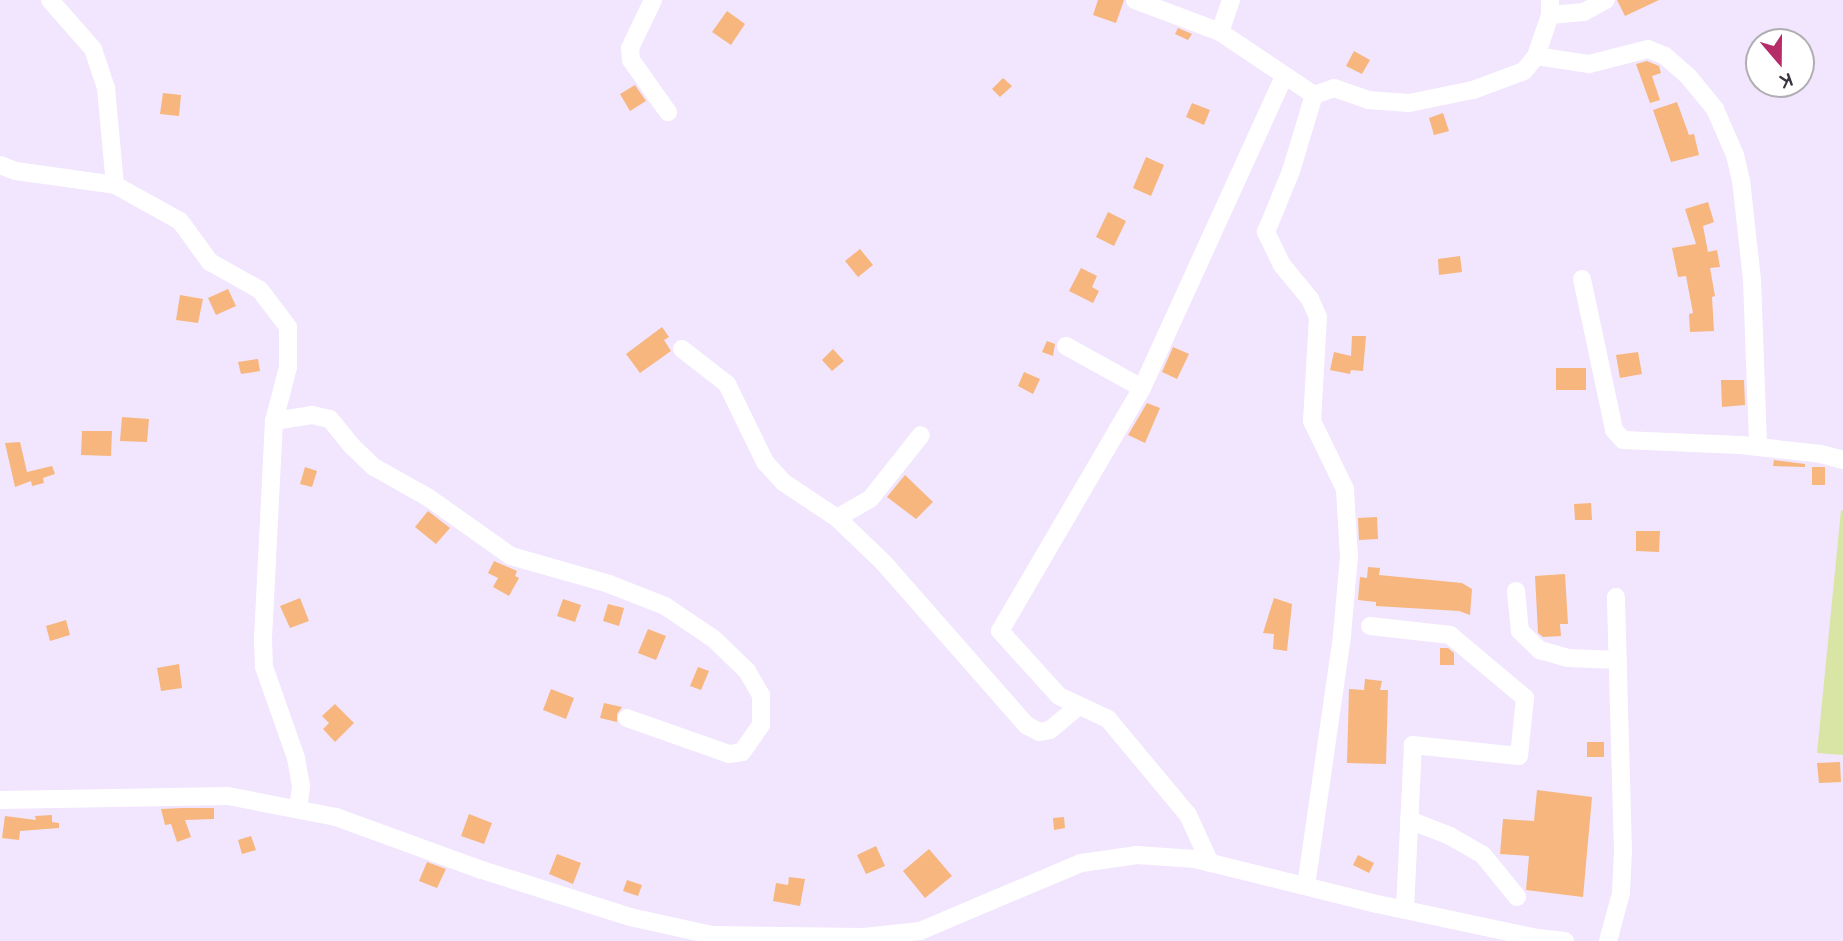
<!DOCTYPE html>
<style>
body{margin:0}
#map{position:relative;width:1843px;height:941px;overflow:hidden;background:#f1e6fd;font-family:Quicksand,sans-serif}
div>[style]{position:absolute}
.green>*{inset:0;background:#d9e5a4}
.building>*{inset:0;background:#f6b67e}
.minor>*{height:18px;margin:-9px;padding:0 9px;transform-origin:9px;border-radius:9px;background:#fff}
span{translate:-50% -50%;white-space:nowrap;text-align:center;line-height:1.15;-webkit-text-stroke:5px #fff;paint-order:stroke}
.north{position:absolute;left:1745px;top:28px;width:70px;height:70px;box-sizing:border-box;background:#fff;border:2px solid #b0aeb2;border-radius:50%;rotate:160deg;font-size:19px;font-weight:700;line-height:28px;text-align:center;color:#39343f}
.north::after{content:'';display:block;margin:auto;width:24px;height:32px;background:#b62c68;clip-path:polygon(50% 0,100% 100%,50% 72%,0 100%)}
</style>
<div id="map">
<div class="green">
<i style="clip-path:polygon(1841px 510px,1843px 511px,1843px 755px,1817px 753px)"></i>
</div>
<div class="building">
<i style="clip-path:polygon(1098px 0,1124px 0,1116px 23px,1093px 15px)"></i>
<i style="clip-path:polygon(1617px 0,1659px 0,1625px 16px)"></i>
<i style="clip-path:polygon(727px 11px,745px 24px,731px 45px,712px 32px)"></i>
<i style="clip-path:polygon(1178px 28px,1192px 34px,1188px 40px,1175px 34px)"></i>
<i style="clip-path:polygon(1354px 51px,1370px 60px,1362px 74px,1346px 66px)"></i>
<i style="clip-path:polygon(1647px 61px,1659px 66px,1661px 73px,1652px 76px,1660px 100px,1650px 103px,1636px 64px)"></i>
<i style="clip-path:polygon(1003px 78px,1012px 86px,1000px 97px,992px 89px)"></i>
<i style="clip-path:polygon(635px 85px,646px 101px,630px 111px,620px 94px)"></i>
<i style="clip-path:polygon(163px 93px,181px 95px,179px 116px,160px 114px)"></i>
<i style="clip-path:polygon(1677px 102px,1689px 135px,1694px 134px,1699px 155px,1671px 162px,1653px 110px)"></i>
<i style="clip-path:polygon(1192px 103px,1210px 110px,1204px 125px,1186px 117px)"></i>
<i style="clip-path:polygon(1443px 113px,1449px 131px,1434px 135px,1429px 118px)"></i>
<i style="clip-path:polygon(1146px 157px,1164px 165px,1151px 196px,1133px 188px)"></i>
<i style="clip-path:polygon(1708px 202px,1714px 222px,1703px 226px,1708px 252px,1717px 250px,1720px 267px,1710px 268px,1715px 296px,1712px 297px,1714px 331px,1690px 332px,1689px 314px,1693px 313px,1686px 276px,1678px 277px,1672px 248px,1696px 244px,1685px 209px)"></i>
<i style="clip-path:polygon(1108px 212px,1126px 221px,1114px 246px,1096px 237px)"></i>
<i style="clip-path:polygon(860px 249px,873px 265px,858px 277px,845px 261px)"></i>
<i style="clip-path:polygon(1460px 256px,1462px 272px,1439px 275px,1438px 259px)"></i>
<i style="clip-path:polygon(1081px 268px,1097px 276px,1092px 287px,1099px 291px,1093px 303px,1069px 291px)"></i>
<i style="clip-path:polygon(228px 289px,236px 306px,216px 315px,208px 298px)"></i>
<i style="clip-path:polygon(180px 295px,203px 299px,198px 323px,176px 320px)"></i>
<i style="clip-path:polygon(662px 327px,669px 337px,664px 340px,671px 351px,640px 373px,626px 354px)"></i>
<i style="clip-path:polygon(1352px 336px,1366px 336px,1363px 371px,1351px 370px,1350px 374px,1330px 370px,1334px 352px,1351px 356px)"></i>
<i style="clip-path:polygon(1047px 341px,1055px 344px,1053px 356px,1042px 352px)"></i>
<i style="clip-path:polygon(1173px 347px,1189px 354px,1177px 379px,1162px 372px)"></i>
<i style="clip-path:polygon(833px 349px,844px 361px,832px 371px,822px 360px)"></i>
<i style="clip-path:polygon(1638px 352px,1642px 374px,1620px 378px,1616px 355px)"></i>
<i style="clip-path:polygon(258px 359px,260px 371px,241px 374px,238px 362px)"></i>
<i style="clip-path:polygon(1556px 368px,1586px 368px,1586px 390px,1556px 390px)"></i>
<i style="clip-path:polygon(1024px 372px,1040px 379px,1033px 394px,1018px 386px)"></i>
<i style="clip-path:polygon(1721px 380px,1744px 380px,1745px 405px,1722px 407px)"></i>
<i style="clip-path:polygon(1147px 403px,1160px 408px,1145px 443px,1128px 435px)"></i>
<i style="clip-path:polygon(122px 417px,149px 419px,147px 442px,120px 441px)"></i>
<i style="clip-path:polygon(82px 431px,112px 431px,111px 456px,81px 455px)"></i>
<i style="clip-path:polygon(20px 442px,27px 472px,52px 466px,55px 474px,43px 478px,44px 483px,32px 486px,31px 481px,15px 487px,5px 443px)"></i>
<i style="clip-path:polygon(1774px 460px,1805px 464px,1805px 467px,1773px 466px)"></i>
<i style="clip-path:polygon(305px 467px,317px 471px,312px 487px,300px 484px)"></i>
<i style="clip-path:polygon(1812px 467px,1825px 467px,1825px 485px,1812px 485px)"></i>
<i style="clip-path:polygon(905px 475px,933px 502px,916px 519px,887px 497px)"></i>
<i style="clip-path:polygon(1591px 503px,1592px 520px,1575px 520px,1574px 504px)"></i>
<i style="clip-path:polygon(428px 511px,450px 528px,436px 544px,415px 527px)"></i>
<i style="clip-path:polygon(1377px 517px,1378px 539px,1359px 540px,1358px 518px)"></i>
<i style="clip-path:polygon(1636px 531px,1660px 531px,1659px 552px,1636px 551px)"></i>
<i style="clip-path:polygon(494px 561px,517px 571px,515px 576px,519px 578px,509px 596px,493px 587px,498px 578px,488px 573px)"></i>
<i style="clip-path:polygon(1368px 567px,1380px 568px,1379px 575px,1462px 583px,1472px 589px,1470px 615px,1459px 611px,1376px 606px,1376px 602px,1358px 600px,1360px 577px,1367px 578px)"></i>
<i style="clip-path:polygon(1565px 574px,1568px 624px,1560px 624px,1561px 636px,1543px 637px,1538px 633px,1535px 576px)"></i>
<i style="clip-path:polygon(300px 598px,309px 621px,290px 628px,280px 606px)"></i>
<i style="clip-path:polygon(1274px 598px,1292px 604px,1287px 651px,1273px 649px,1274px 634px,1263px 633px)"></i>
<i style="clip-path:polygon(563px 599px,581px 605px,575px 622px,557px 616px)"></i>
<i style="clip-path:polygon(608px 604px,624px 608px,619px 626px,603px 621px)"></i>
<i style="clip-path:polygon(66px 620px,70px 635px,50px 641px,46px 626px)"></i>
<i style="clip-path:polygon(648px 629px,666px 636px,656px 660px,638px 653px)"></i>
<i style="clip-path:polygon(1440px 648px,1448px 648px,1454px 653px,1454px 665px,1440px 665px)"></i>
<i style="clip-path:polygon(179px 664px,182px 688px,161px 691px,157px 668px)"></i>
<i style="clip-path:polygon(698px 667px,709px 671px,701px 690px,690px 686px)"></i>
<i style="clip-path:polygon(1365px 679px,1382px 681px,1380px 690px,1388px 690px,1386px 764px,1347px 763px,1349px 689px,1364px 690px)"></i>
<i style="clip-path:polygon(551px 689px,574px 698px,566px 719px,543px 710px)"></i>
<i style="clip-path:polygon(604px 703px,622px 707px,617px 714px,617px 722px,600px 718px)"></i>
<i style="clip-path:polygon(335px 704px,354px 723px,335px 742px,323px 729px,329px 723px,322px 716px)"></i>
<i style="clip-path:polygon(1587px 742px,1604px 742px,1604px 757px,1587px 757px)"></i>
<i style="clip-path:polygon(1840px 762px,1841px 782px,1819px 783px,1817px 763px)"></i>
<i style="clip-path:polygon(1537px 790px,1592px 797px,1583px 897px,1526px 890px,1529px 856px,1500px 854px,1503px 819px,1534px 821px)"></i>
<i style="clip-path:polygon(182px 808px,214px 808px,214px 819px,185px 820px,191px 837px,177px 842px,171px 824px,165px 825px,161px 809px)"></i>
<i style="clip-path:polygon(469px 814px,492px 823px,484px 844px,461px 836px)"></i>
<i style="clip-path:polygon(52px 815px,52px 822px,59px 823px,59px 828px,20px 831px,19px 840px,2px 838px,5px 816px,36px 820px,35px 816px)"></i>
<i style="clip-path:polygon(1064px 817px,1065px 828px,1054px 830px,1053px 818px)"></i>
<i style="clip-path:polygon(251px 836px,256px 850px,242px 854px,238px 840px)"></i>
<i style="clip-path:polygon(876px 846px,885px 866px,866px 874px,857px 855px)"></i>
<i style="clip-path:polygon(929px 849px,952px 876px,925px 898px,903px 871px)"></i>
<i style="clip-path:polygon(557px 854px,581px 863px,573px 884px,549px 874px)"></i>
<i style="clip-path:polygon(1358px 855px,1374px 863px,1369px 873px,1353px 865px)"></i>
<i style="clip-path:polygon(427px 862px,446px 869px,437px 888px,419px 881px)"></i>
<i style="clip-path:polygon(789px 877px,805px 879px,800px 906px,773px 901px,776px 883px,788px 885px)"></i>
<i style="clip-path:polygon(627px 880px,642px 885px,638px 896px,623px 891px)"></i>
</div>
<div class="minor">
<i style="left:50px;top:0;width:65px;rotate:48.7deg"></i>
<i style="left:93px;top:49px;width:41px;rotate:71.6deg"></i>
<i style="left:106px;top:88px;width:97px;rotate:84.7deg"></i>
<i style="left:653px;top:0;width:53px;rotate:115.6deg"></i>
<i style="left:630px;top:48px;width:12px;rotate:85deg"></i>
<i style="left:631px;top:60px;width:64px;rotate:54.6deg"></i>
<i style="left:1135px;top:0;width:91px;rotate:20.6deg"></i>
<i style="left:1220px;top:32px;width:113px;rotate:33.8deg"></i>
<i style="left:1314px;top:95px;width:21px;rotate:-19deg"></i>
<i style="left:1334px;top:88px;width:36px;rotate:19deg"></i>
<i style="left:1368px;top:100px;width:41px;rotate:4.2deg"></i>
<i style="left:1409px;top:103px;width:65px;rotate:-11.5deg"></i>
<i style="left:1473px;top:90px;width:54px;rotate:-20.4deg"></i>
<i style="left:1524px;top:71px;width:19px;rotate:-51deg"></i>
<i style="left:1536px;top:56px;width:43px;rotate:-71.1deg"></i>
<i style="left:1550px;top:15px;width:15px;rotate:-90deg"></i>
<i style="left:1550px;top:15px;width:34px;rotate:-5deg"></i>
<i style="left:1584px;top:12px;width:25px;rotate:-29deg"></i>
<i style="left:1220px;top:32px;width:34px;rotate:-71deg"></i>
<i style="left:1536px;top:56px;width:54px;rotate:8.6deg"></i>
<i style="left:1589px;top:64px;width:61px;rotate:-14.3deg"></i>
<i style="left:1648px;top:49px;width:18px;rotate:22deg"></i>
<i style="left:1665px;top:56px;width:30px;rotate:41deg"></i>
<i style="left:1688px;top:76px;width:43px;rotate:50.7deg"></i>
<i style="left:1715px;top:109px;width:50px;rotate:66.5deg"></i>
<i style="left:1735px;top:155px;width:26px;rotate:77deg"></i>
<i style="left:1741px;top:180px;width:101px;rotate:83.7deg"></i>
<i style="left:1752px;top:280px;width:167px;rotate:87.9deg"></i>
<i style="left:0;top:165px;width:17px;rotate:21deg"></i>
<i style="left:16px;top:171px;width:100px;rotate:8deg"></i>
<i style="left:115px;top:185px;width:74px;rotate:29deg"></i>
<i style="left:180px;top:221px;width:51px;rotate:53.8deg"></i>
<i style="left:210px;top:262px;width:57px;rotate:29.2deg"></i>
<i style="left:260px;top:290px;width:46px;rotate:52.9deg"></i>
<i style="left:288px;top:327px;width:40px;rotate:90deg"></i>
<i style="left:288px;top:367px;width:56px;rotate:104.5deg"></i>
<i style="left:274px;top:421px;width:218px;rotate:92.9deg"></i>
<i style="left:263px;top:639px;width:28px;rotate:88deg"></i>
<i style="left:264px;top:667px;width:96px;rotate:70.6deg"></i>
<i style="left:296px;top:758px;width:29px;rotate:80deg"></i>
<i style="left:301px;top:787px;width:22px;rotate:98deg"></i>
<i style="left:1582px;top:279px;width:154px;rotate:78deg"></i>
<i style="left:1614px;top:430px;width:13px;rotate:48deg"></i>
<i style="left:1623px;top:440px;width:117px;rotate:2.4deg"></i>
<i style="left:1740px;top:445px;width:81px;rotate:6.3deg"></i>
<i style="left:1821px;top:454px;width:23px;rotate:15deg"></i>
<i style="left:1066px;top:346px;width:87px;rotate:28.9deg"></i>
<i style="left:682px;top:349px;width:57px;rotate:37.9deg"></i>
<i style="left:727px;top:384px;width:87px;rotate:64deg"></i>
<i style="left:765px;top:462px;width:27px;rotate:48deg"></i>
<i style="left:783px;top:482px;width:65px;rotate:33.7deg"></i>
<i style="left:837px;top:518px;width:64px;rotate:43.7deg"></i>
<i style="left:883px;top:562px;width:217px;rotate:48.7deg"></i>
<i style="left:1026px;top:725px;width:15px;rotate:28deg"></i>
<i style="left:1039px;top:732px;width:11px;rotate:-10deg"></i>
<i style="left:1050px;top:730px;width:38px;rotate:-40deg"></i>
<i style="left:274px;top:421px;width:38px;rotate:-9deg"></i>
<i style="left:312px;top:415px;width:18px;rotate:13deg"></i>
<i style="left:330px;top:419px;width:36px;rotate:51deg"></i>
<i style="left:353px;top:447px;width:29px;rotate:44deg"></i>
<i style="left:374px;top:467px;width:63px;rotate:29.4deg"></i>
<i style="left:429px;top:498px;width:100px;rotate:35.3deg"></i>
<i style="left:511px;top:556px;width:102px;rotate:15.9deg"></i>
<i style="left:609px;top:584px;width:60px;rotate:21.4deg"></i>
<i style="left:665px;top:606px;width:59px;rotate:34deg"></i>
<i style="left:714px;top:639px;width:46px;rotate:44.1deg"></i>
<i style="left:747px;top:671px;width:28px;rotate:60deg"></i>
<i style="left:761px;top:695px;width:30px;rotate:90deg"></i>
<i style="left:761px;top:725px;width:33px;rotate:125deg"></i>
<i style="left:742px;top:752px;width:13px;rotate:171deg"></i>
<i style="left:729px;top:754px;width:108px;rotate:-160.6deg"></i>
<i style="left:837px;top:518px;width:39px;rotate:-30deg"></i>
<i style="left:871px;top:498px;width:80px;rotate:-51.6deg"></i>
<i style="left:1516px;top:591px;width:40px;rotate:84.3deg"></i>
<i style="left:1520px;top:631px;width:28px;rotate:44deg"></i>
<i style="left:1540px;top:650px;width:29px;rotate:16deg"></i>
<i style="left:1568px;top:658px;width:50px;rotate:2.3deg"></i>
<i style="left:1370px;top:626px;width:81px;rotate:6.4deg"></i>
<i style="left:1450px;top:635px;width:98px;rotate:40deg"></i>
<i style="left:1525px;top:698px;width:58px;rotate:95.9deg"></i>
<i style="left:1519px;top:756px;width:107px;rotate:-174.1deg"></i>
<i style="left:1413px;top:745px;width:165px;rotate:92.8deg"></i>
<i style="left:0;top:800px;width:228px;rotate:-1deg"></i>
<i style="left:228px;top:796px;width:110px;rotate:11deg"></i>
<i style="left:336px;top:817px;width:155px;rotate:20deg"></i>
<i style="left:482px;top:870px;width:155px;rotate:17.6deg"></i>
<i style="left:630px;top:917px;width:84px;rotate:12.4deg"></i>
<i style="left:712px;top:935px;width:152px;rotate:0.8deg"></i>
<i style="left:864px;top:937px;width:56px;rotate:-6.1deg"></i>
<i style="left:920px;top:931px;width:175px;rotate:-22.9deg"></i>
<i style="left:1081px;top:863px;width:57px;rotate:-8.1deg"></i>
<i style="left:1137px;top:855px;width:58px;rotate:3.9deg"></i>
<i style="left:1195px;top:859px;width:187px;rotate:13.9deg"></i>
<i style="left:1377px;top:904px;width:164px;rotate:12deg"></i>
<i style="left:1537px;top:938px;width:28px;rotate:6deg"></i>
<i style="left:1409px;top:820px;width:44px;rotate:21.3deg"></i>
<i style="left:1450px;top:836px;width:38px;rotate:30deg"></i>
<i style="left:1483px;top:855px;width:54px;rotate:51deg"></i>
<i style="left:1210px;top:863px;width:53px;rotate:-114.6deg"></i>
<i style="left:1188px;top:815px;width:125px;rotate:-129.8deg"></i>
<i style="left:1108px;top:719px;width:54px;rotate:-154.9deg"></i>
<i style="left:1059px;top:696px;width:88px;rotate:-132.2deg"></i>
<i style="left:1000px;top:631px;width:281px;rotate:-59.7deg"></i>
<i style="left:1142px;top:388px;width:343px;rotate:-65.5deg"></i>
<i style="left:1306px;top:886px;width:254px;rotate:-81.8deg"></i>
<i style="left:1342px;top:635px;width:78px;rotate:-84.9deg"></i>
<i style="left:1349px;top:557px;width:68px;rotate:-93.4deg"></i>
<i style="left:1345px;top:489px;width:76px;rotate:-115.9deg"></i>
<i style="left:1312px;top:421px;width:104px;rotate:-86.7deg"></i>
<i style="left:1318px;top:317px;width:20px;rotate:-114deg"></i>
<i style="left:1310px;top:299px;width:44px;rotate:-129.5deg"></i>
<i style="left:1282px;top:265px;width:37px;rotate:-116deg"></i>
<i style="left:1266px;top:232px;width:66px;rotate:-67.7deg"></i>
<i style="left:1291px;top:171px;width:79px;rotate:-73.2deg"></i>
<i style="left:1608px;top:941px;width:50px;rotate:-74.8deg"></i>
<i style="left:1621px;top:893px;width:42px;rotate:-87.3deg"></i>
<i style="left:1623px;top:851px;width:254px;rotate:-91.6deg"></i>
</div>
<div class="north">K</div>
</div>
